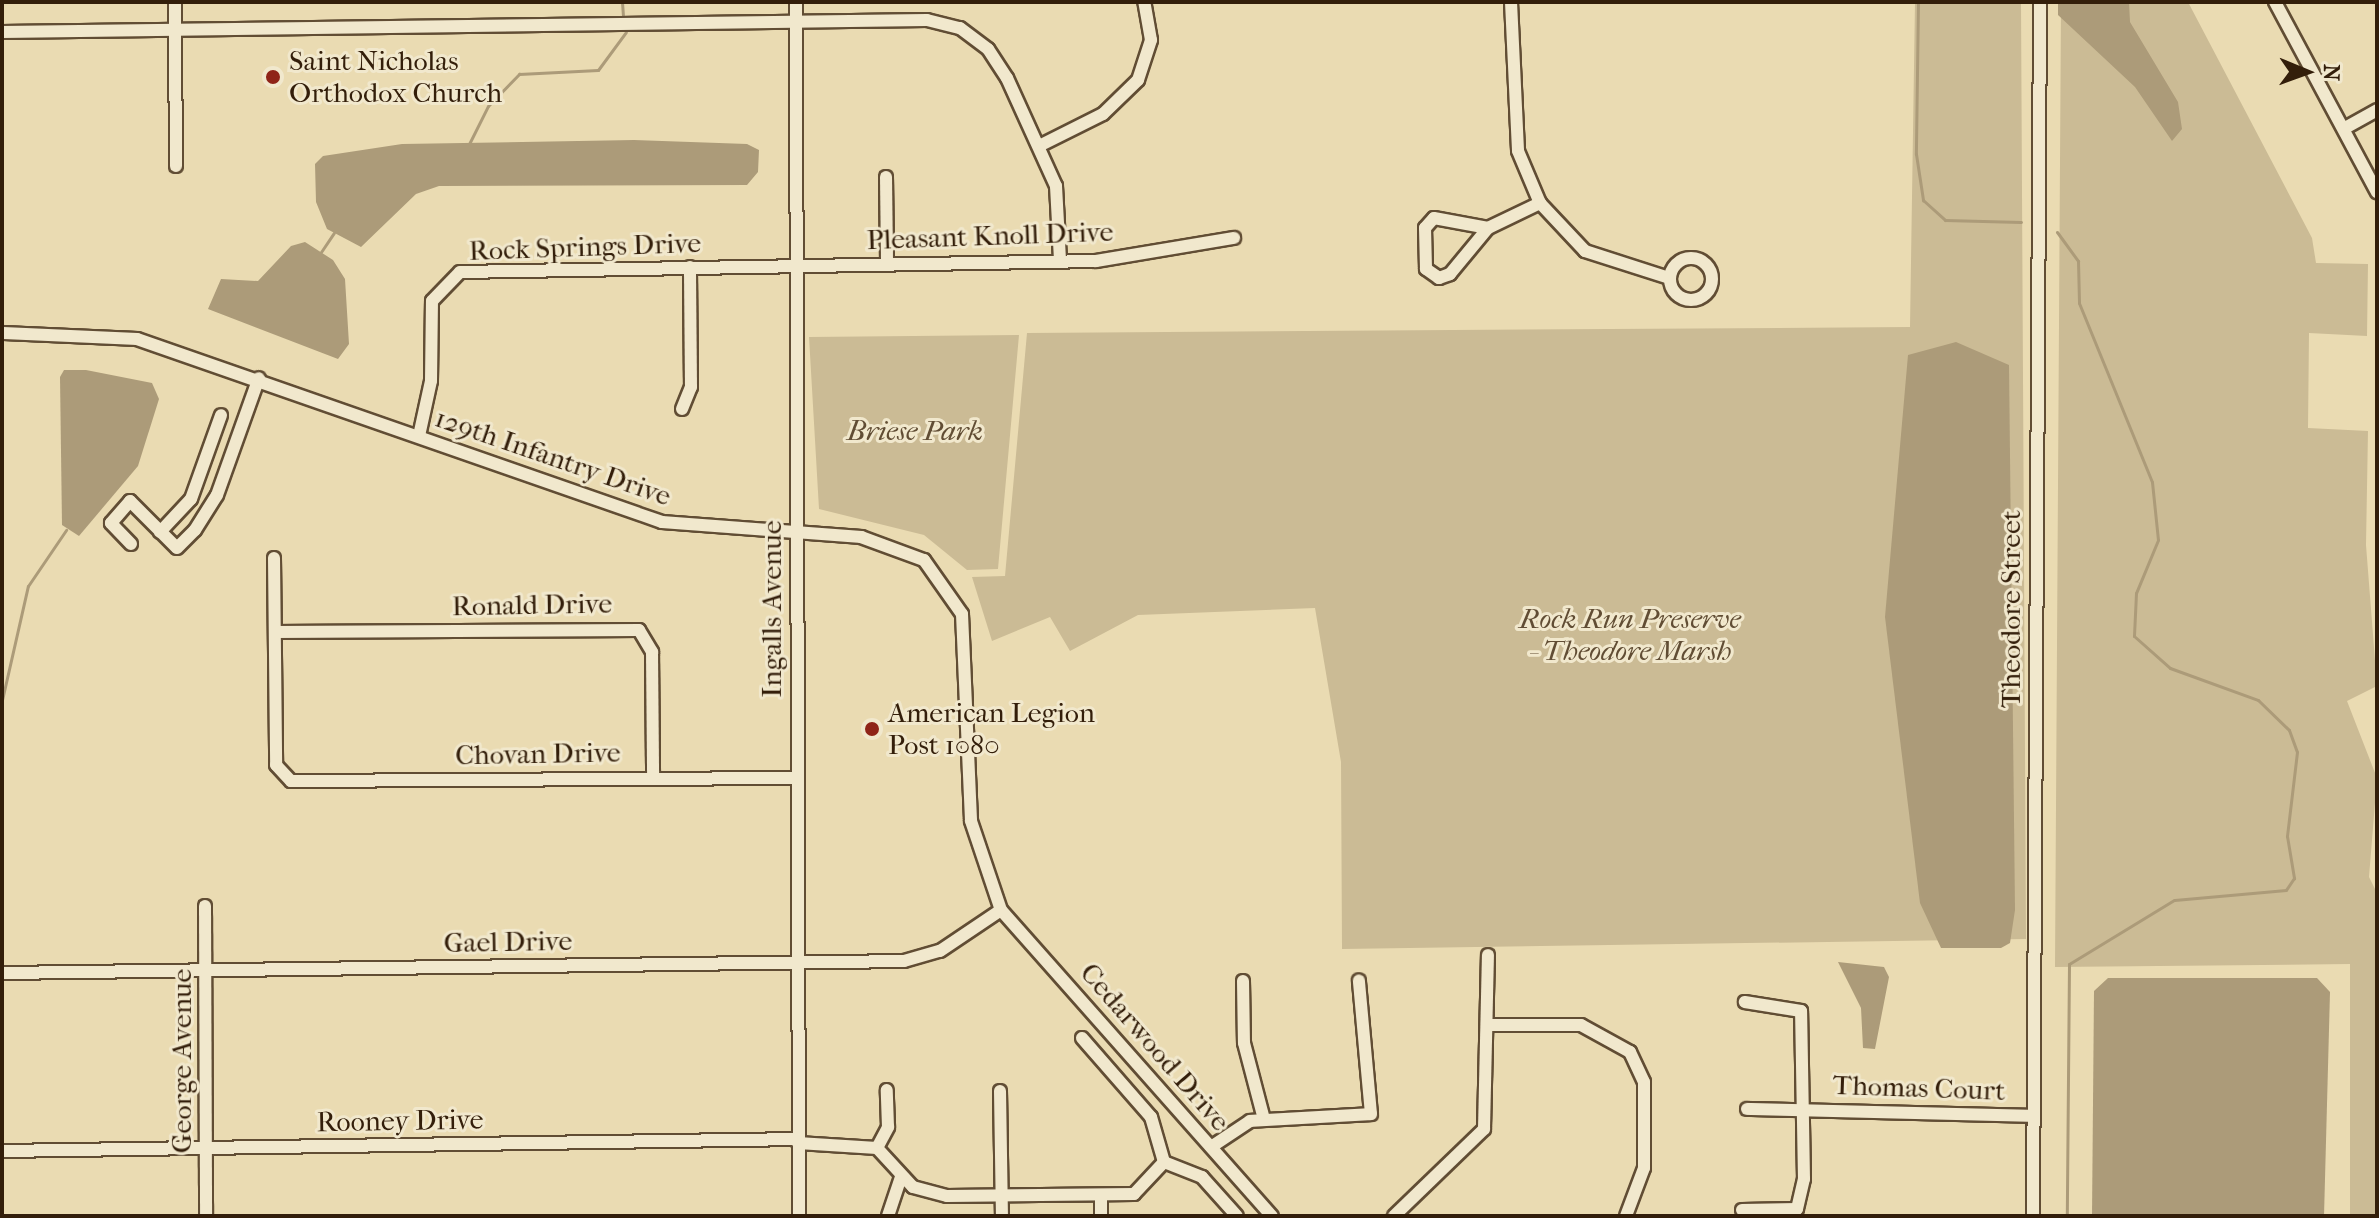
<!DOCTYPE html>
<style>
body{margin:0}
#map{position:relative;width:2379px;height:1218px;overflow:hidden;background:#eadbb2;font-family:"IM FELL French Canon",serif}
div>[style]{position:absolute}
.green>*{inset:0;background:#cbbb95}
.water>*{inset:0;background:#ac9b79}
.stream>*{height:3px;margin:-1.5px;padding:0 1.5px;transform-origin:1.5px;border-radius:1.5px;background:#ac9b79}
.roads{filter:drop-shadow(2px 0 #614d34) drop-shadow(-2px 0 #614d34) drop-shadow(0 2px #614d34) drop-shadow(0 -2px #614d34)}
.minor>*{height:12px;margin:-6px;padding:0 6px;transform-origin:6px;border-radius:6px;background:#f1e8cd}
.minor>.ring{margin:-6px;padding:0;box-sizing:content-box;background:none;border:12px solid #f1e8cd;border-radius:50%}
.dots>*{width:22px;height:22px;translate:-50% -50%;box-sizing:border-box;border:4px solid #f1e8cd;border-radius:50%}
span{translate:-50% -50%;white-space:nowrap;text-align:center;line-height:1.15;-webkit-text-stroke:6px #f1e8cd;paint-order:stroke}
.poi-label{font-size:28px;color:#331e0a}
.left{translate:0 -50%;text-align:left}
.street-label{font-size:28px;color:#331e0a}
.park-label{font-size:28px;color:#614d34;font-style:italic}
.frame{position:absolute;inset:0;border:4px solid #331e0a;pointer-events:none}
.north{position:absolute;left:2267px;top:32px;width:80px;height:80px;-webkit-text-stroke:6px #f1e8cd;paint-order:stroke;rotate:91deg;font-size:22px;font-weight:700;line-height:32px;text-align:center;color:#331e0a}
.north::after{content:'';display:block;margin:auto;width:28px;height:36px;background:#331e0a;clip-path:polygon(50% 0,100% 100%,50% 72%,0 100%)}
</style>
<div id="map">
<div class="green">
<i style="clip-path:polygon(1915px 2px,2021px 2px,2026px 939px,1342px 949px,1341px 762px,1315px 608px,1138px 615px,1070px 651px,1050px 617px,992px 641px,972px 577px,1005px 576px,1027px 333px,1910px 327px)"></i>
<i style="clip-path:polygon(2061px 2px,2188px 2px,2312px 238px,2316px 263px,2368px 264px,2367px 336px,2309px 333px,2308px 428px,2368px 431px,2366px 545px,2377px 686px,2347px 701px,2377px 778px,2369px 877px,2377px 893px,2377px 1216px,2350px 1216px,2350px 964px,2055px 967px)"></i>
<i style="clip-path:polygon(1019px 335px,998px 569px,967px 570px,924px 535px,819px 509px,809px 337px)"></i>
</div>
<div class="water">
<i style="clip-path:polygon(2058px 2px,2129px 2px,2130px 22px,2178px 102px,2182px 129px,2172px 141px,2135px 87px,2058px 15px)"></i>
<i style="clip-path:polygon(634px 140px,747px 144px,759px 150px,758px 172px,747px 185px,439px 186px,416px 194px,361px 247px,327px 229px,316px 202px,315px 164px,323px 156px,402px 144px)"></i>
<i style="clip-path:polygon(305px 242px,333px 260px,345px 279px,349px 344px,338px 359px,208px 309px,221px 279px,258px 281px,291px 246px)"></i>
<i style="clip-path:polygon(1956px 342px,2009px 365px,2015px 910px,2010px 943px,2001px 948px,1941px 948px,1920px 903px,1885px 617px,1908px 355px)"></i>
<i style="clip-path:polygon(86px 370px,152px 383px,159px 399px,138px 466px,79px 536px,62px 525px,60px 377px,64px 370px)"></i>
<i style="clip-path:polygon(1838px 962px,1884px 967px,1889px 977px,1875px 1049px,1863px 1048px,1861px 1008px)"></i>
<i style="clip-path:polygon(2108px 978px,2317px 978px,2330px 992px,2324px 1216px,2092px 1216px,2094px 991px)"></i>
</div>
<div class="stream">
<i style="left:622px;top:2px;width:13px;rotate:86deg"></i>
<i style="left:1918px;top:2px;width:152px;rotate:90.8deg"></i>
<i style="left:1916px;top:154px;width:47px;rotate:81.3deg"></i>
<i style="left:1923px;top:200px;width:30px;rotate:42deg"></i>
<i style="left:1945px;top:220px;width:76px;rotate:1.5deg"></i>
<i style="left:469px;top:144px;width:42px;rotate:-63.4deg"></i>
<i style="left:488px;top:106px;width:45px;rotate:-45.9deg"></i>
<i style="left:519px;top:74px;width:79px;rotate:-2.9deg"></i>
<i style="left:598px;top:70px;width:47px;rotate:-53.6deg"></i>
<i style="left:2057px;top:232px;width:36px;rotate:54deg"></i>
<i style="left:2078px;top:261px;width:42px;rotate:88.6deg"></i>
<i style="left:2079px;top:303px;width:193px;rotate:67.8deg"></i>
<i style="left:2152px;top:482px;width:58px;rotate:84.1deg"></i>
<i style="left:2158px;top:540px;width:57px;rotate:112.5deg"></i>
<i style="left:2136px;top:593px;width:43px;rotate:92.7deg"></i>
<i style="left:2134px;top:636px;width:48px;rotate:41.6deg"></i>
<i style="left:2170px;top:668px;width:94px;rotate:20deg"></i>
<i style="left:2258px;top:700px;width:43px;rotate:44.1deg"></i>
<i style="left:2289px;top:730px;width:23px;rotate:70deg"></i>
<i style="left:2297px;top:752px;width:85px;rotate:96.8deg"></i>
<i style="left:2287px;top:836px;width:43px;rotate:80.5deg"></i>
<i style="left:2294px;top:878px;width:14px;rotate:124deg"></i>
<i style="left:2286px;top:890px;width:112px;rotate:174.9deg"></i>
<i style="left:2174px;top:900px;width:123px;rotate:148.6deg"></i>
<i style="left:2069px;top:964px;width:252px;rotate:90.5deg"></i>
<i style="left:321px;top:252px;width:23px;rotate:-56deg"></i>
<i style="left:2px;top:700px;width:117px;rotate:-77.2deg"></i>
<i style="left:28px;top:586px;width:68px;rotate:-55.8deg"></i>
</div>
<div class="roads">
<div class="minor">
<i style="left:175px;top:2px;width:164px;rotate:89.7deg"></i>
<i style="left:796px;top:2px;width:1214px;rotate:89.86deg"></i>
<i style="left:1511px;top:2px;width:149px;rotate:87.3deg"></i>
<i style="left:1518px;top:151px;width:56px;rotate:67.1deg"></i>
<i style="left:1540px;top:203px;width:66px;rotate:46.8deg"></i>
<i style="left:1585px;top:251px;width:88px;rotate:17.8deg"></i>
<i style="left:2275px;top:2px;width:216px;rotate:61.8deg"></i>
<i style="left:2px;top:32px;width:925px;rotate:-0.74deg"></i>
<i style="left:927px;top:20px;width:34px;rotate:14deg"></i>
<i style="left:960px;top:28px;width:35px;rotate:37deg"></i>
<i style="left:988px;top:49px;width:35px;rotate:57deg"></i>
<i style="left:1007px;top:78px;width:119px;rotate:65.6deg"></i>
<i style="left:1056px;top:186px;width:75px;rotate:86.9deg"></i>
<i style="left:2345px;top:128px;width:37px;rotate:-29deg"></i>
<i style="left:1041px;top:145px;width:69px;rotate:-26.6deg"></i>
<i style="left:1103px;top:114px;width:49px;rotate:-44.2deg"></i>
<i style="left:1138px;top:80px;width:42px;rotate:-72deg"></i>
<i style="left:1151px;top:40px;width:39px;rotate:-100deg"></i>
<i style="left:886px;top:177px;width:86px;rotate:89.3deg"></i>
<i style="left:1488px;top:228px;width:60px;rotate:129.6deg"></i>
<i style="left:1450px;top:274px;width:12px;rotate:160deg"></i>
<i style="left:1439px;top:278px;width:16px;rotate:-145deg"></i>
<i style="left:1426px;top:269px;width:41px;rotate:-91.4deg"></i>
<i style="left:1425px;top:228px;width:13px;rotate:-48deg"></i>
<i style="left:1434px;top:218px;width:55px;rotate:10.5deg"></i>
<i style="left:1488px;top:228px;width:58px;rotate:-25.7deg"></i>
<i class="ring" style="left:1670px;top:258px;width:30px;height:30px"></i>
<i style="left:2px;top:333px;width:135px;rotate:2.5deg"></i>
<i style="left:137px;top:339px;width:556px;rotate:19.22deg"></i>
<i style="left:662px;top:522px;width:200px;rotate:4.3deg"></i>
<i style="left:861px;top:537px;width:67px;rotate:20.1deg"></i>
<i style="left:924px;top:560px;width:66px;rotate:54.9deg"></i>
<i style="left:962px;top:614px;width:207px;rotate:87.5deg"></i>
<i style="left:971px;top:821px;width:94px;rotate:71.4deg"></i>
<i style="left:1001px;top:910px;width:409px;rotate:48.5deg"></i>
<i style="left:682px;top:409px;width:24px;rotate:-68deg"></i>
<i style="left:691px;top:387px;width:120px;rotate:-90.5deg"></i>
<i style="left:419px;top:436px;width:56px;rotate:-77.7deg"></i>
<i style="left:431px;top:381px;width:80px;rotate:-89.3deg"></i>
<i style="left:432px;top:301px;width:40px;rotate:-46deg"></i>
<i style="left:460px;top:272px;width:636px;rotate:-0.99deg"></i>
<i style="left:1096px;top:261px;width:140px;rotate:-9.5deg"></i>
<i style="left:160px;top:532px;width:45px;rotate:-46.8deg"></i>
<i style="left:191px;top:499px;width:89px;rotate:-70.3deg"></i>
<i style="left:131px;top:544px;width:29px;rotate:-134deg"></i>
<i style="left:111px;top:523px;width:29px;rotate:-49deg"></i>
<i style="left:130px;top:501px;width:66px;rotate:45deg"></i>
<i style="left:177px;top:548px;width:25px;rotate:-45deg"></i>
<i style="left:195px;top:530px;width:41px;rotate:-57.8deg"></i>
<i style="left:217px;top:495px;width:124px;rotate:-70.3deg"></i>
<i style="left:274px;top:558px;width:207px;rotate:89.4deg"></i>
<i style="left:276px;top:765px;width:22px;rotate:47deg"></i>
<i style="left:291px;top:781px;width:505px;rotate:-0.34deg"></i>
<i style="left:275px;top:632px;width:364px;rotate:-0.3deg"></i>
<i style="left:639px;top:630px;width:26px;rotate:59deg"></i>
<i style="left:652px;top:652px;width:124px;rotate:89.5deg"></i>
<i style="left:205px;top:906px;width:310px;rotate:89.8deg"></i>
<i style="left:2px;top:973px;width:902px;rotate:-0.76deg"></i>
<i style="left:904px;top:961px;width:37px;rotate:-16deg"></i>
<i style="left:940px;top:951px;width:73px;rotate:-33.9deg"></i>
<i style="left:1243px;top:981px;width:62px;rotate:89.1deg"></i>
<i style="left:1244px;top:1043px;width:79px;rotate:75.3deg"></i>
<i style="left:1488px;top:1025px;width:93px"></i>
<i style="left:1581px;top:1025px;width:56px;rotate:28.9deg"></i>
<i style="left:1630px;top:1052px;width:33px;rotate:65deg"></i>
<i style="left:1644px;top:1082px;width:86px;rotate:90deg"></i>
<i style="left:1644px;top:1168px;width:51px;rotate:110.6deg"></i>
<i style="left:1082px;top:1038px;width:105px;rotate:48.9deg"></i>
<i style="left:1151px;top:1117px;width:47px;rotate:73.9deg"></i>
<i style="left:1000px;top:1091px;width:125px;rotate:89.1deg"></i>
<i style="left:1747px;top:1109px;width:285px;rotate:1.4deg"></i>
<i style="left:798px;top:1143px;width:79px;rotate:3.6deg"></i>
<i style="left:877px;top:1148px;width:53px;rotate:47.3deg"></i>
<i style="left:913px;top:1187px;width:35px;rotate:15deg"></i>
<i style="left:947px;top:1196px;width:187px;rotate:-0.6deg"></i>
<i style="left:1134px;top:1194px;width:44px;rotate:-46.8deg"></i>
<i style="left:1211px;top:1147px;width:47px;rotate:-33.7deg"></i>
<i style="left:1250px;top:1121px;width:121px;rotate:-3.3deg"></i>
<i style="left:1371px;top:1114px;width:134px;rotate:-95.2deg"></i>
<i style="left:877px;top:1148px;width:24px;rotate:-62deg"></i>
<i style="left:888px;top:1127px;width:37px;rotate:-92deg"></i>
<i style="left:2px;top:1151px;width:796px;rotate:-0.86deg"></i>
<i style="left:1164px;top:1162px;width:41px;rotate:21.5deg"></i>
<i style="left:1202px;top:1177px;width:52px;rotate:48.1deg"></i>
<i style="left:1742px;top:1210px;width:55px;rotate:-1deg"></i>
<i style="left:1797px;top:1209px;width:31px;rotate:-77deg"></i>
<i style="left:1804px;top:1179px;width:168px;rotate:-91deg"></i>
<i style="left:1801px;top:1011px;width:57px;rotate:-170.9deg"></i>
<i style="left:888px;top:1216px;width:41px;rotate:-71.6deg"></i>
<i style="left:1101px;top:1216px;width:20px;rotate:-90deg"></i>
<i style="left:1394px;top:1216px;width:125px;rotate:-44deg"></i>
<i style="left:1484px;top:1129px;width:174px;rotate:-88.7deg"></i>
<i style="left:2033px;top:1216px;width:1214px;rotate:-89.67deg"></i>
</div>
</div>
<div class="dots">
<i style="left:273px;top:77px;background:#8f2418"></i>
<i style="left:872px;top:729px;background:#8f2418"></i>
</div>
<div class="poi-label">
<span class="left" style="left:289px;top:77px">Saint Nicholas<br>Orthodox Church</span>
<span class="left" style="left:888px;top:729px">American Legion<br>Post 1080</span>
</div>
<div class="street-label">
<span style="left:990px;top:236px;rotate:-2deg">Pleasant Knoll Drive</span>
<span style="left:585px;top:247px;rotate:-2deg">Rock Springs Drive</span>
<span style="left:553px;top:457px;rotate:19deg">129th Infantry Drive</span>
<span style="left:532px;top:605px;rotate:-1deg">Ronald Drive</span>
<span style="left:772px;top:609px;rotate:-90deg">Ingalls Avenue</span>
<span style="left:2011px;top:609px;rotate:-90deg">Theodore Street</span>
<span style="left:538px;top:754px;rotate:-1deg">Chovan Drive</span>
<span style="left:508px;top:942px;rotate:-1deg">Gael Drive</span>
<span style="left:1155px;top:1047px;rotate:49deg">Cedarwood Drive</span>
<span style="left:182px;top:1061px;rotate:-90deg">George Avenue</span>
<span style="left:1919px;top:1088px;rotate:2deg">Thomas Court</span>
<span style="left:400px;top:1121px;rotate:-1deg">Rooney Drive</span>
</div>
<div class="park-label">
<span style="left:915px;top:431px">Briese Park</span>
<span style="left:1630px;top:635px">Rock Run Preserve<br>- Theodore Marsh</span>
</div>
<div class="frame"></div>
<div class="north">N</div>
</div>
